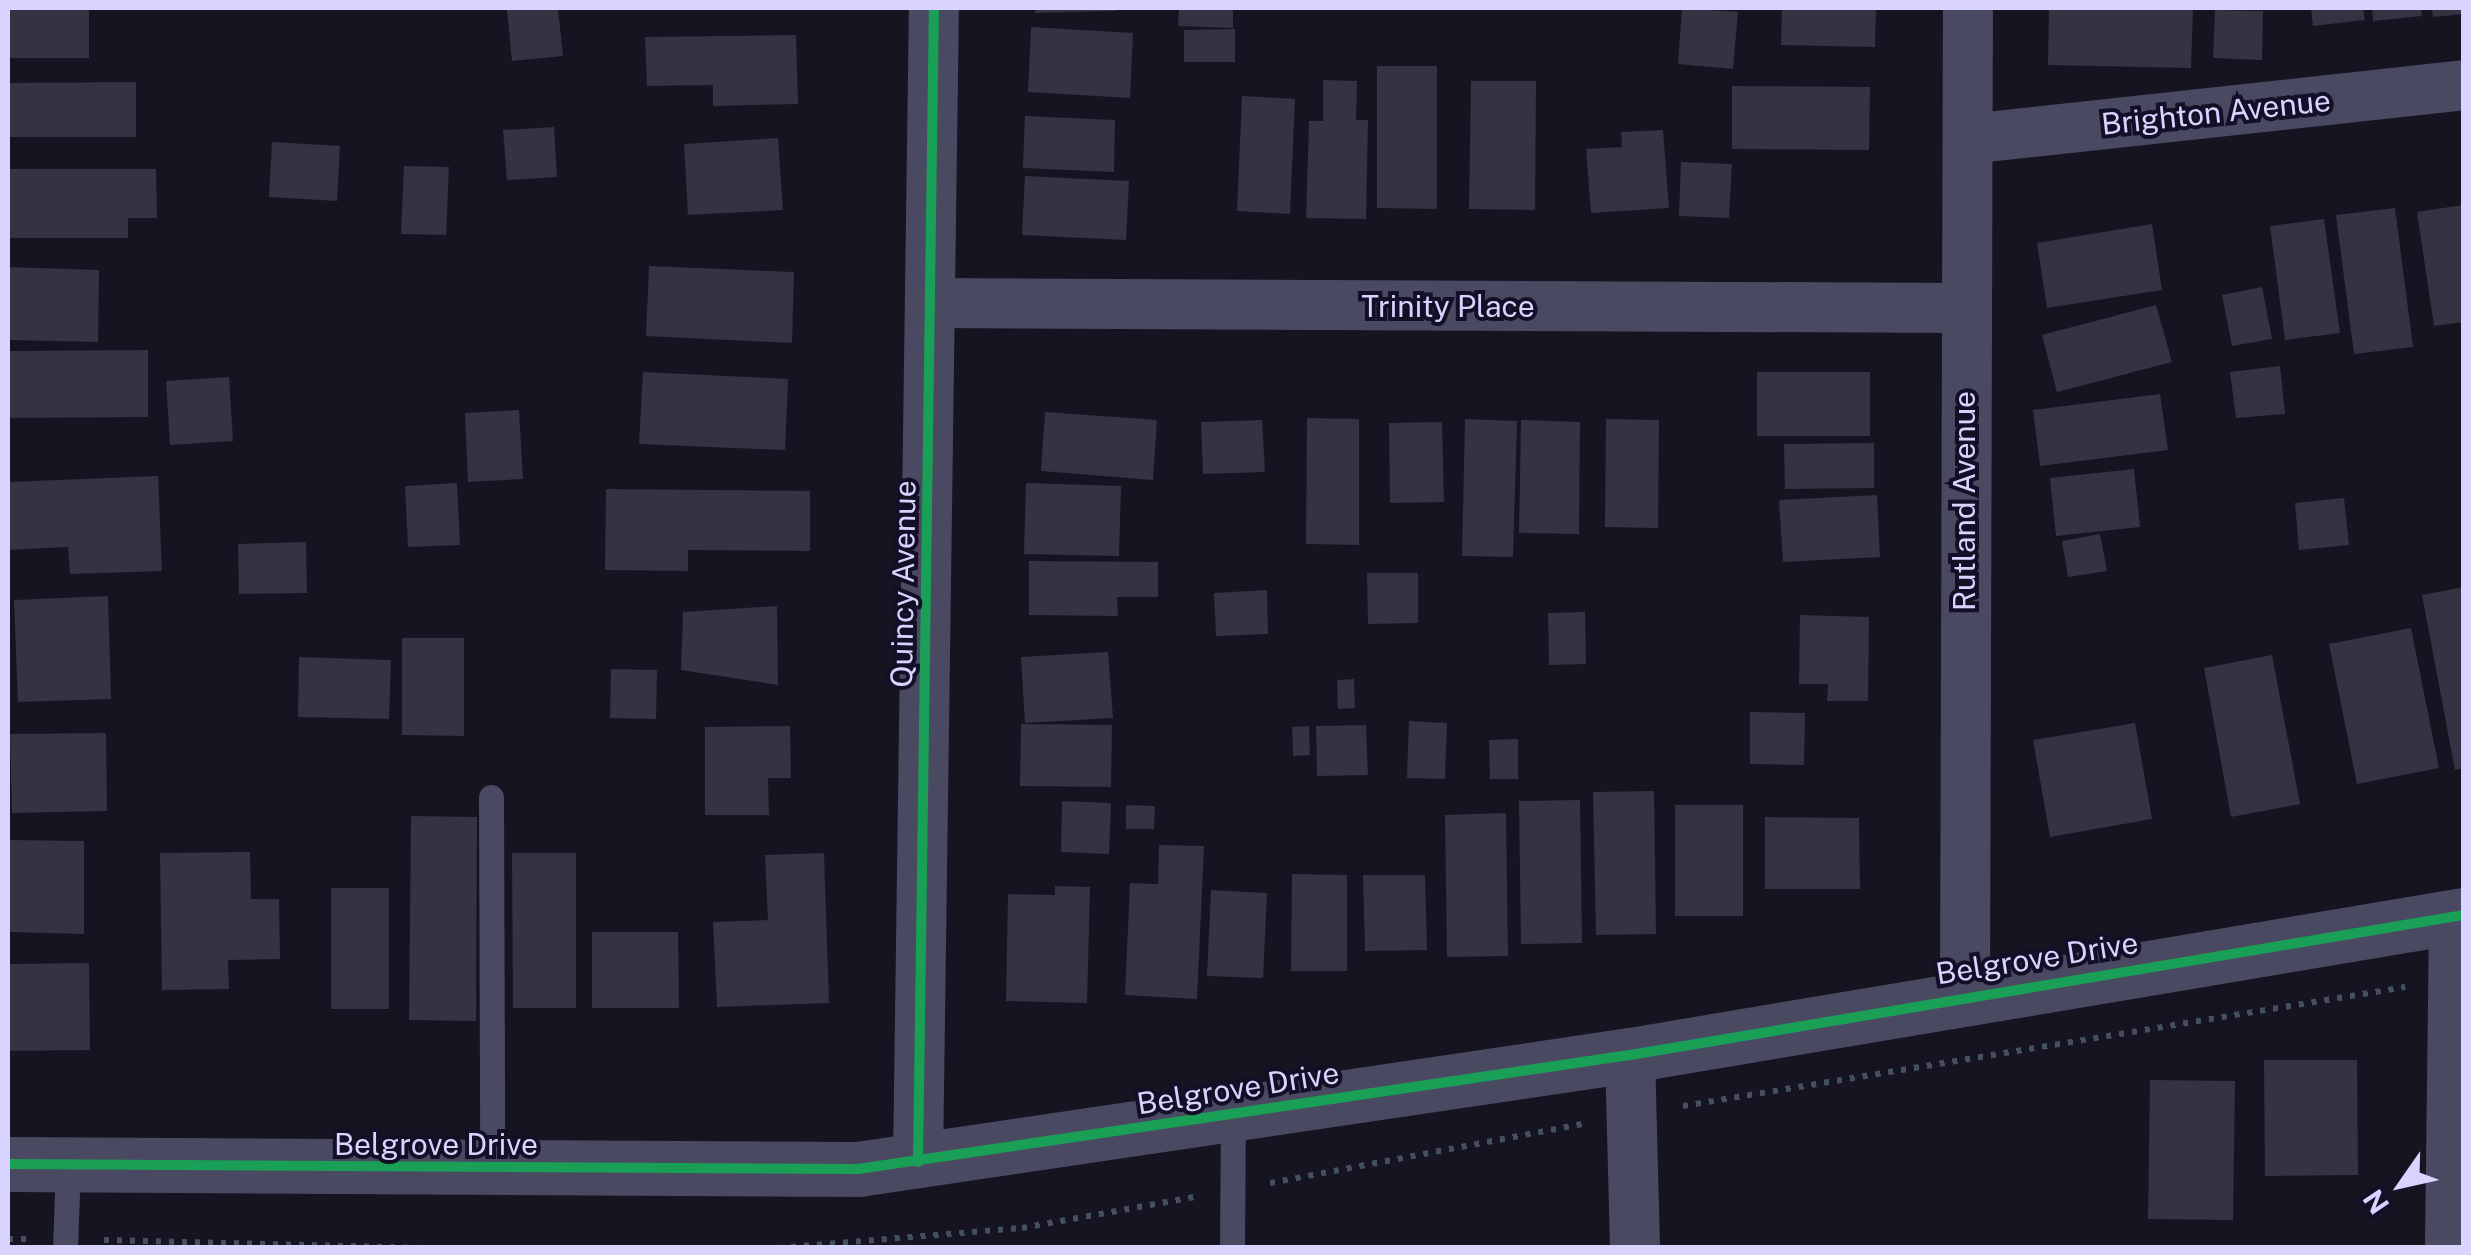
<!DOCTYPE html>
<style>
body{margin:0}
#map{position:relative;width:2471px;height:1255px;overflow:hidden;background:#161421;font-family:"Public Sans",sans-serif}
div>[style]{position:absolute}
.building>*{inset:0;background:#343243}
.path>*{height:6px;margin-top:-3px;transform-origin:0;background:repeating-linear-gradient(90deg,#44505f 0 5px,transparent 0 13px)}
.service>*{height:25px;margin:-12.5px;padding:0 12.5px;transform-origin:12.5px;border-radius:12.5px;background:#4a4962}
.minor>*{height:50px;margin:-25px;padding:0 25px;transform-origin:25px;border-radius:25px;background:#4a4962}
.tertiary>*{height:55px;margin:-27.5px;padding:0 27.5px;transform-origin:27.5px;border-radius:27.5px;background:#4a4962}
.cycleway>*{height:10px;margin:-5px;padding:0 5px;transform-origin:5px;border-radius:5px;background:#1a9f57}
span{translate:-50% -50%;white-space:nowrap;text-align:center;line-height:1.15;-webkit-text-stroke:8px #130f26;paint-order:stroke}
.street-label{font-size:30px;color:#d9d4ff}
.frame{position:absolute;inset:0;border:10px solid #d9d4ff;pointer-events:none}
.north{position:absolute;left:2351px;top:1135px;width:100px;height:100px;-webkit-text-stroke:8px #130f26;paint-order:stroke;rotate:236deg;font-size:28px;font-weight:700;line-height:40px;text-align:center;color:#d9d4ff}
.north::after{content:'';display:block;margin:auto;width:35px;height:45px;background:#d9d4ff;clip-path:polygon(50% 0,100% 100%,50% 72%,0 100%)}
</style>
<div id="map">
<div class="building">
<i style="clip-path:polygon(8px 8px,89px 8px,89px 58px,8px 58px)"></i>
<i style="clip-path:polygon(558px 8px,563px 56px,512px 61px,507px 10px)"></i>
<i style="clip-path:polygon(1035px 8px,1115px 8px,1115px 11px,1035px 13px)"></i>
<i style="clip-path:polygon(1179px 8px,1233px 8px,1233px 28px,1178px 26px)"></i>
<i style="clip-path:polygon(1682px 8px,1738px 12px,1733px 69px,1678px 64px)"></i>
<i style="clip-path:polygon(1782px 8px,1876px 8px,1875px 47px,1781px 45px)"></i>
<i style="clip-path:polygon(2049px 8px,2193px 9px,2191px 68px,2048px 65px)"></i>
<i style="clip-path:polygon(2311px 8px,2363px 8px,2365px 20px,2313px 26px)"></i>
<i style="clip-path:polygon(2372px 8px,2421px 8px,2422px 16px,2373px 21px)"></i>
<i style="clip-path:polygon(2432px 8px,2464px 8px,2464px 14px,2433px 17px)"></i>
<i style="clip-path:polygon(2215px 10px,2263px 11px,2262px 60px,2213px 58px)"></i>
<i style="clip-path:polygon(1031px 27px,1133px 33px,1130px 98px,1028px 92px)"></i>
<i style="clip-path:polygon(1235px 29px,1235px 62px,1184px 62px,1184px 30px)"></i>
<i style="clip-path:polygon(796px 35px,798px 104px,713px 106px,713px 85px,647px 86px,645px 37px)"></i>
<i style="clip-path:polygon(1377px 66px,1437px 66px,1437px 209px,1377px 208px)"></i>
<i style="clip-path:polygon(1323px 80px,1357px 81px,1356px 120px,1368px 120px,1366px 219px,1306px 218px,1309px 121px,1323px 121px)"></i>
<i style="clip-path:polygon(1471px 81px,1536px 81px,1535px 210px,1469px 209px)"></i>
<i style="clip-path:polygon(136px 82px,136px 137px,8px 137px,8px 83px)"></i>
<i style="clip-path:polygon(1732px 86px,1870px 87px,1869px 150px,1732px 149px)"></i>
<i style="clip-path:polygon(1242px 96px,1295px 99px,1290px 214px,1237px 211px)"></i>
<i style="clip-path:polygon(1025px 116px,1115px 120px,1114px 172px,1023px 168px)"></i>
<i style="clip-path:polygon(554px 127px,557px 177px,507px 180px,503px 130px)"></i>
<i style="clip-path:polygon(1663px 130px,1669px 208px,1591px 213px,1586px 149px,1622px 147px,1621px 132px)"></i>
<i style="clip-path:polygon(778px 138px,783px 210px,688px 215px,684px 144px)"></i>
<i style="clip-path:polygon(272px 142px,340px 146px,337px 201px,269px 197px)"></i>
<i style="clip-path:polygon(1681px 162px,1732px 164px,1729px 218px,1679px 216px)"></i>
<i style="clip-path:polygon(404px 166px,449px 167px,446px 235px,401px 234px)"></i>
<i style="clip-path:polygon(8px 169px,156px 169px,157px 218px,128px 218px,128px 238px,8px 238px)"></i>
<i style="clip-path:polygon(1025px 176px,1129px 181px,1126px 240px,1022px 235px)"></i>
<i style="clip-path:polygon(2463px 205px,2464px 322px,2434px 326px,2417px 212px)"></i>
<i style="clip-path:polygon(2395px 208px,2413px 347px,2354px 354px,2336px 215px)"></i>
<i style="clip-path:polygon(2324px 219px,2340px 333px,2285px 340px,2270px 226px)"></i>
<i style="clip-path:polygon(2152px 224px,2162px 290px,2047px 308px,2037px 243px)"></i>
<i style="clip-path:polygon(649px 266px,794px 272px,792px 343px,646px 336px)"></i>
<i style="clip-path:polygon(8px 267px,99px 270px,98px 342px,8px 340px)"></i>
<i style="clip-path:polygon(2262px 287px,2272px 339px,2232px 346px,2222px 295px)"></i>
<i style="clip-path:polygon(2156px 305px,2172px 362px,2057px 392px,2042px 335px)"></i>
<i style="clip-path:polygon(148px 350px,148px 417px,8px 418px,8px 351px)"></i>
<i style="clip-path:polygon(2280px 366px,2285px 414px,2236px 418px,2230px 372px)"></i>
<i style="clip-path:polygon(643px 372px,788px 379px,785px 450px,639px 444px)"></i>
<i style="clip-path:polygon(1757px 372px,1870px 372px,1870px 436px,1757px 436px)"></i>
<i style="clip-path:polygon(229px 377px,233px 441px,170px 445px,166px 381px)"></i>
<i style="clip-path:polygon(2160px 394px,2168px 450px,2040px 466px,2033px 410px)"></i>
<i style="clip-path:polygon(519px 410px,523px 479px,468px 482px,465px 413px)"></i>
<i style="clip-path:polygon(1045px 412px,1157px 420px,1153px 480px,1041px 471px)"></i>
<i style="clip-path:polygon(1307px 418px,1359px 419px,1359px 545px,1306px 544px)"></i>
<i style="clip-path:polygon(1465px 419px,1517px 421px,1513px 557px,1462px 556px)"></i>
<i style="clip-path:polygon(1606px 419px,1659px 420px,1658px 528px,1605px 527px)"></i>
<i style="clip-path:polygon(1262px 420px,1265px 472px,1203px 474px,1201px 422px)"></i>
<i style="clip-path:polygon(1521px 420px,1580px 422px,1579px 534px,1519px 533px)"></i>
<i style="clip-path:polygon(1442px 422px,1444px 502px,1390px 503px,1389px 423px)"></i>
<i style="clip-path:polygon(1874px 443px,1874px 488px,1785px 489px,1784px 444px)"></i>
<i style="clip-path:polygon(2134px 469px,2140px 527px,2056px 536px,2050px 478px)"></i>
<i style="clip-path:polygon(158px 476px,162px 571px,70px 574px,68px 547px,8px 550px,8px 482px)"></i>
<i style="clip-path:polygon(457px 483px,460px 545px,408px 547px,405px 486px)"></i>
<i style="clip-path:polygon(1026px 483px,1121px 486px,1119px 556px,1024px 554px)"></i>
<i style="clip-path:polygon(606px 489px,810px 491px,810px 551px,688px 550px,688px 571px,605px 570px)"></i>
<i style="clip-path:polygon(1877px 495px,1880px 557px,1783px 562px,1779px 500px)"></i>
<i style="clip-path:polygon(2344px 498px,2349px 545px,2299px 550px,2295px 503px)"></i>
<i style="clip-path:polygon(2100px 534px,2107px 571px,2068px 577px,2062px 541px)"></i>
<i style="clip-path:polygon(306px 542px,307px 593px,239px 594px,238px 544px)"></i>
<i style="clip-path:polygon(1029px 561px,1158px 562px,1158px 597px,1117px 597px,1118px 616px,1029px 615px)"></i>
<i style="clip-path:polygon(1367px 573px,1418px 573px,1418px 623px,1368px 624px)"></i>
<i style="clip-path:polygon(2464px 587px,2464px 768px,2455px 770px,2422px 595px)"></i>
<i style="clip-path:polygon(1267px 590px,1268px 634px,1216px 636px,1214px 593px)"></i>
<i style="clip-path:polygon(108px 596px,111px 699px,18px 702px,14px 600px)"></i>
<i style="clip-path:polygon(777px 606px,778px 685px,681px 670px,683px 612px)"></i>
<i style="clip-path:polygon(1585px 612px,1586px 664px,1549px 665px,1548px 613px)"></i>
<i style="clip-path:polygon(1800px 615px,1869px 617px,1868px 701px,1827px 701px,1828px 684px,1799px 684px)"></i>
<i style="clip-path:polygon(2411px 628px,2439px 768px,2357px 784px,2329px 644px)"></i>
<i style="clip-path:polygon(402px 638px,464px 638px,464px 736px,402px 735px)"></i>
<i style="clip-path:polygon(1108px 652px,1113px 718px,1025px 723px,1021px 657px)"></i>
<i style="clip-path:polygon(2272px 655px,2300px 804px,2231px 817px,2204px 668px)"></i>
<i style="clip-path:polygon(299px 657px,391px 660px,389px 719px,298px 717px)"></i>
<i style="clip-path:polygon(611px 669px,657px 670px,656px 719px,610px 718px)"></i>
<i style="clip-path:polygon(1354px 679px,1355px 708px,1338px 709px,1337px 680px)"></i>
<i style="clip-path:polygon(1750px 712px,1805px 713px,1804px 765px,1750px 764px)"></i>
<i style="clip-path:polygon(1409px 721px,1447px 723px,1445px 779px,1407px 778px)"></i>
<i style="clip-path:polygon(2135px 723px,2152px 819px,2050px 837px,2033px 740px)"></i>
<i style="clip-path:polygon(1021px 724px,1112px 725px,1111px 787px,1020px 786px)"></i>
<i style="clip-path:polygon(1366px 725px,1368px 775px,1317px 776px,1316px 726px)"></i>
<i style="clip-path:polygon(790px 726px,791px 778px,768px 778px,769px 815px,705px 815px,705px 727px)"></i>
<i style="clip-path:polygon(1309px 726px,1310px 755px,1293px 756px,1292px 727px)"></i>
<i style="clip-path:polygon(106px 733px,107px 811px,12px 813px,10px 734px)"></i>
<i style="clip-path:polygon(1518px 739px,1518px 779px,1490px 779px,1489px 740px)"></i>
<i style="clip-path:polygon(1654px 791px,1656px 934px,1596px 935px,1593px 792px)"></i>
<i style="clip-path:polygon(1580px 800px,1582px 943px,1521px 944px,1519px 801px)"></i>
<i style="clip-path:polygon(1062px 801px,1111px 803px,1109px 854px,1061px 852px)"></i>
<i style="clip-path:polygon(1126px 805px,1155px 806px,1154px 829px,1126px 829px)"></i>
<i style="clip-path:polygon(1675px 805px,1743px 805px,1743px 916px,1675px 916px)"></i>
<i style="clip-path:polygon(1506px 813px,1508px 956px,1447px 957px,1445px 815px)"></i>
<i style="clip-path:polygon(411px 816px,477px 817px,476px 1021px,409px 1020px)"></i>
<i style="clip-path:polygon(1765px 817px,1859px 818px,1860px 889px,1765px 889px)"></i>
<i style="clip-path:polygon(8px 840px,84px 841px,84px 934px,8px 932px)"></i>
<i style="clip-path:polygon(1159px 845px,1204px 846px,1197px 999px,1125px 995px,1130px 883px,1158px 884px)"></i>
<i style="clip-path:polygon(250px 852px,251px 899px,279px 899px,280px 959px,228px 960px,229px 989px,162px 990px,160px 853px)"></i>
<i style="clip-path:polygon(512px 853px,576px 853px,576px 1008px,513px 1008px)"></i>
<i style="clip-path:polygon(824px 853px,829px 1003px,717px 1007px,713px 922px,768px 920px,765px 855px)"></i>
<i style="clip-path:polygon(1292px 874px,1347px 875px,1347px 971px,1291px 971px)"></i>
<i style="clip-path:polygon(1363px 875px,1425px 875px,1427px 950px,1365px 951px)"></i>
<i style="clip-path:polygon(1055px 886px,1090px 887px,1087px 1003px,1006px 1001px,1008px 894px,1055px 895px)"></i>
<i style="clip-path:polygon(331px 888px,389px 888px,389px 1009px,331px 1009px)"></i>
<i style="clip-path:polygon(1211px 890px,1267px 893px,1263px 978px,1207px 976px)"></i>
<i style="clip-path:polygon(592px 932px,678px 932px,679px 1008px,592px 1008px)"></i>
<i style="clip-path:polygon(89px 963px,90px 1050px,8px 1051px,8px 964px)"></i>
<i style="clip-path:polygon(2264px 1060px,2357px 1060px,2358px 1175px,2265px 1176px)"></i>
<i style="clip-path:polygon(2150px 1080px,2235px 1081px,2233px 1220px,2148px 1219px)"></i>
</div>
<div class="path">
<i style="left:1683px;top:1106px;width:732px;rotate:-9.36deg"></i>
<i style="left:1270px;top:1183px;width:318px;rotate:-10.7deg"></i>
<i style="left:8px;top:1239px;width:18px"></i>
<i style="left:104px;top:1240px;width:323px;rotate:1.4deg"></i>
<i style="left:778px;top:1248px;width:245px;rotate:-4.7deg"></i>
<i style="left:1022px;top:1228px;width:175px;rotate:-10.2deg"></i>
</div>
<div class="service">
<i style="left:491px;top:797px;width:373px;rotate:89.8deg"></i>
<i style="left:65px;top:1248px;width:83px;rotate:-87.9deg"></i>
<i style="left:1232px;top:1248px;width:134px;rotate:-89.6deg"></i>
</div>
<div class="minor">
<i style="left:1969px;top:139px;width:498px;rotate:-6.2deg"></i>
<i style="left:934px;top:303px;width:1029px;rotate:0.28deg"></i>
<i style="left:1965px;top:994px;width:986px;rotate:-89.83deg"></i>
<i style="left:1630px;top:1055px;width:193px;rotate:88.5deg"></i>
<i style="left:918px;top:1162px;width:1154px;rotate:-89.21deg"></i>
<i style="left:2450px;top:1248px;width:332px;rotate:-89.3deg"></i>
</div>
<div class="tertiary">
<i style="left:8px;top:1164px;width:850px;rotate:0.34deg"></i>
<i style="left:858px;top:1169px;width:780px;rotate:-8.4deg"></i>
<i style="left:1630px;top:1055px;width:846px;rotate:-9.53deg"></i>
</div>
<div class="cycleway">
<i style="left:918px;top:1162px;width:1154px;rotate:-89.21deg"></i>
<i style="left:8px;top:1164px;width:850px;rotate:0.34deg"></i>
<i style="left:858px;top:1169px;width:780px;rotate:-8.4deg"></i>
<i style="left:1630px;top:1055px;width:846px;rotate:-9.53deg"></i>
</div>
<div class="street-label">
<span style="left:2216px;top:112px;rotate:-6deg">Brighton Avenue</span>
<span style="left:1448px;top:306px">Trinity Place</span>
<span style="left:1964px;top:501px;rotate:-90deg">Rutland Avenue</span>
<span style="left:903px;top:584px;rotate:-89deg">Quincy Avenue</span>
<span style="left:2037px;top:958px;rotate:-9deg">Belgrove Drive</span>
<span style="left:1238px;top:1088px;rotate:-9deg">Belgrove Drive</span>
<span style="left:436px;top:1144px">Belgrove Drive</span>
</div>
<div class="frame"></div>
<div class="north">N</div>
</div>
